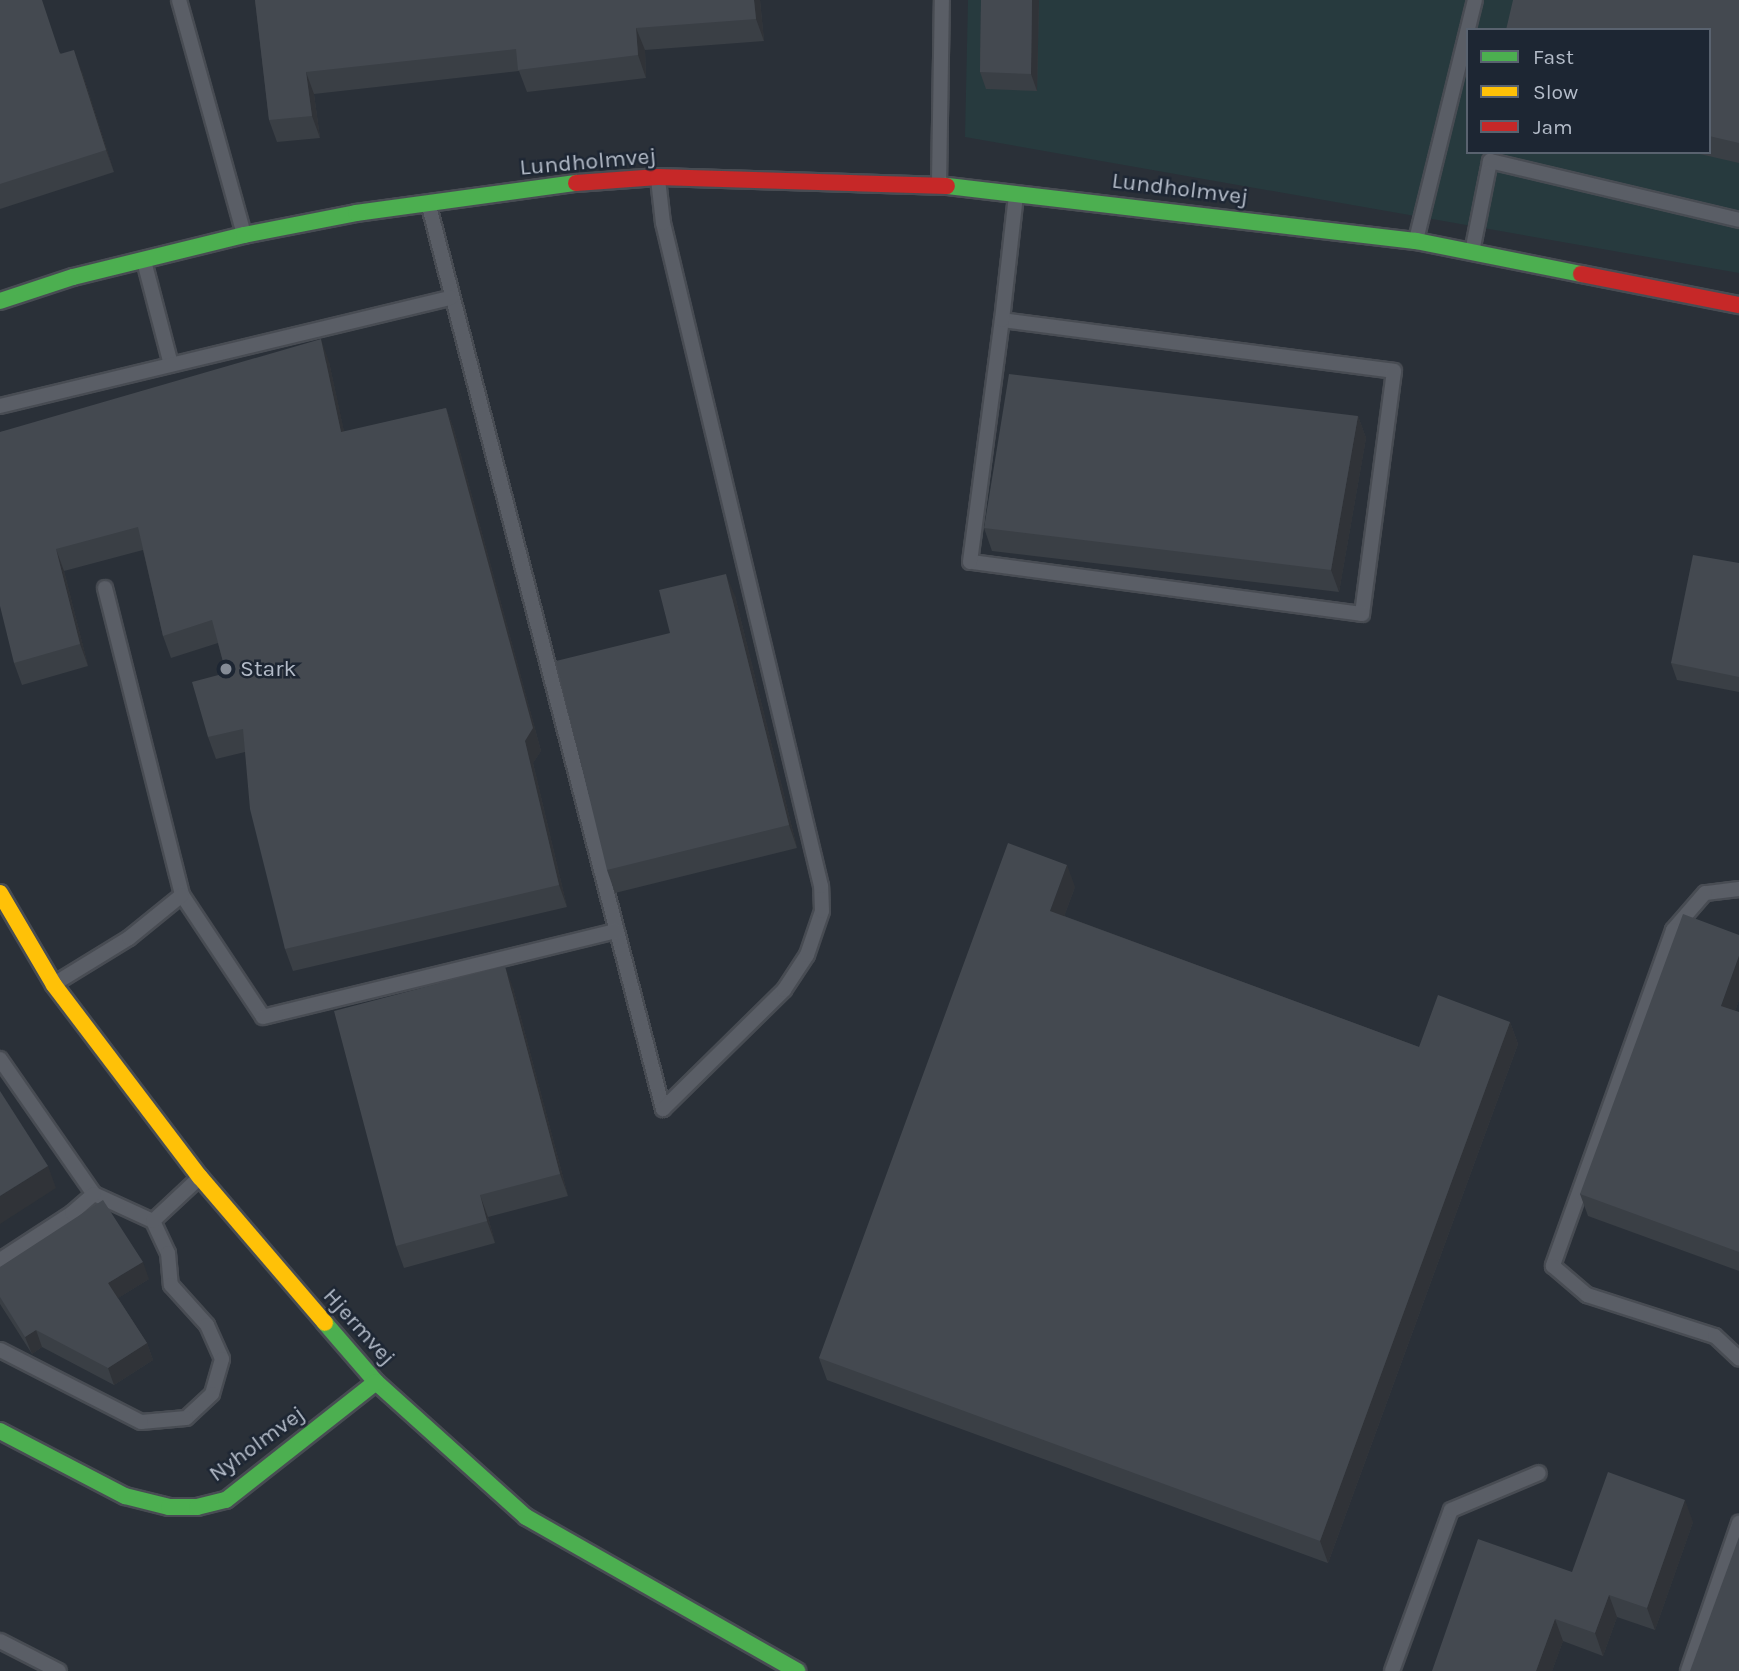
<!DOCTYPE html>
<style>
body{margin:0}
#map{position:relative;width:1739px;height:1671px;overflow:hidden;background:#2a3038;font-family:Karla,sans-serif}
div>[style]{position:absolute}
.green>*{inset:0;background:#273a3e}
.roads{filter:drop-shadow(2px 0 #484c53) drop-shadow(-2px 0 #484c53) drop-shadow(0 2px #484c53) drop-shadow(0 -2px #484c53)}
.lane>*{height:14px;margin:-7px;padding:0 7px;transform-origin:7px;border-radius:7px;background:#5a5e66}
.fast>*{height:16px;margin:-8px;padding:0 8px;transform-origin:8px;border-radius:8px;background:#4caf50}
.slow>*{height:16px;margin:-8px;padding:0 8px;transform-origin:8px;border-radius:8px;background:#ffc107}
.jam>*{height:16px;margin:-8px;padding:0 8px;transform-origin:8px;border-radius:8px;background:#c62828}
.wall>*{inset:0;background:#3a3f45}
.shaded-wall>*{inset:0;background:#303338}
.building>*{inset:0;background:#444950}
.dots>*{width:19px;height:19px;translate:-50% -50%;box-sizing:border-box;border:4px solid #1d2633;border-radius:50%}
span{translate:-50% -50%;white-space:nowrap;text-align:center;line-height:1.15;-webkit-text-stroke:5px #1d2633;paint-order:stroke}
.street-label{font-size:23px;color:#b4bcc9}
.poi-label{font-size:23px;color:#b4bcc9}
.left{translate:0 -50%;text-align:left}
.legend{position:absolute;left:1466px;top:28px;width:245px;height:126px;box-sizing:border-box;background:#1d2633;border:2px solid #59626f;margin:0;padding:9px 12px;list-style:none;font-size:21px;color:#b4bcc9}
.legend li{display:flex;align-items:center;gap:14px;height:35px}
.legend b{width:35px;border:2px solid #59626f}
</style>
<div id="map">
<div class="green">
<i style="clip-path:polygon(evenodd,968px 0,1739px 0,1739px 273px,965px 137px,968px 0,1468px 30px,1709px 30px,1709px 152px,1468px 152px,1468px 30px)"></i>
</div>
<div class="roads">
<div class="lane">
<i style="left:179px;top:0;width:244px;rotate:74.5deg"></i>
<i style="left:939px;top:184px;width:184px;rotate:-89.1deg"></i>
<i style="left:429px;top:206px;width:933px;rotate:75.47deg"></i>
<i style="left:663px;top:1109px;width:170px;rotate:-44.5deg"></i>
<i style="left:784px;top:990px;width:42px;rotate:-56.7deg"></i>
<i style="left:807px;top:955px;width:46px;rotate:-71.2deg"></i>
<i style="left:822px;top:911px;width:25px;rotate:-92deg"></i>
<i style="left:821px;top:886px;width:682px;rotate:-103.4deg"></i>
<i style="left:663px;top:223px;width:44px;rotate:-96.5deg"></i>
<i style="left:1416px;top:240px;width:247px;rotate:-76.2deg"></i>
<i style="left:1472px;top:252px;width:93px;rotate:-78.8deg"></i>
<i style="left:1490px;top:161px;width:256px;rotate:13.3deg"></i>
<i style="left:144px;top:261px;width:107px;rotate:75.4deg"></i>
<i style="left:1002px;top:320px;width:395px;rotate:7.4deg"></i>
<i style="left:1394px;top:371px;width:245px;rotate:97.5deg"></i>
<i style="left:1362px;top:614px;width:395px;rotate:-172.4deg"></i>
<i style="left:970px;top:562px;width:244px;rotate:-82.5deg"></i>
<i style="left:1002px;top:320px;width:125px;rotate:-83.6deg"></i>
<i style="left:0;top:406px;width:464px;rotate:-13.5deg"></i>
<i style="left:105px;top:588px;width:317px;rotate:75.9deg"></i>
<i style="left:182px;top:895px;width:146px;rotate:56.4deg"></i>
<i style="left:263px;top:1017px;width:364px;rotate:-13.7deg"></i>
<i style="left:1739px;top:889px;width:34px;rotate:173deg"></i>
<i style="left:1705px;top:893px;width:49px;rotate:130.9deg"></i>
<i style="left:1673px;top:930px;width:357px;rotate:109.7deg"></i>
<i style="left:1553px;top:1266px;width:45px;rotate:40.5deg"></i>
<i style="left:1587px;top:1295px;width:134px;rotate:17.8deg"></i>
<i style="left:1715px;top:1336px;width:33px;rotate:43deg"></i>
<i style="left:54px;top:984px;width:88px;rotate:-31.5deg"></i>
<i style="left:129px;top:938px;width:68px;rotate:-39.1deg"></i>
<i style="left:0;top:1059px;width:165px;rotate:55.2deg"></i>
<i style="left:94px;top:1194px;width:65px;rotate:24.6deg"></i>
<i style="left:153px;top:1221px;width:35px;rotate:65deg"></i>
<i style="left:168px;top:1253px;width:32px;rotate:85deg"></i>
<i style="left:171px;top:1285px;width:54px;rotate:48deg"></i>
<i style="left:207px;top:1325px;width:37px;rotate:66deg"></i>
<i style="left:222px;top:1359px;width:36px;rotate:106deg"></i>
<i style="left:212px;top:1394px;width:35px;rotate:137deg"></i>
<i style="left:186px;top:1418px;width:45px;rotate:174.9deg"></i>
<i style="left:141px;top:1422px;width:158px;rotate:-152.9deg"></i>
<i style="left:153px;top:1221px;width:62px;rotate:-43deg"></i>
<i style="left:0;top:1260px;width:86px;rotate:-33.1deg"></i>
<i style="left:72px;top:1213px;width:29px;rotate:-41deg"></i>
<i style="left:0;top:1641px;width:66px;rotate:27deg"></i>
<i style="left:1392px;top:1671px;width:171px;rotate:-69.9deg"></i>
<i style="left:1451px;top:1510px;width:95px;rotate:-22.8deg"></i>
<i style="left:1688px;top:1671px;width:157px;rotate:-71deg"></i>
</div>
<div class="fast">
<i style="left:947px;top:186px;width:472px;rotate:6.7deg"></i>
<i style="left:1416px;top:241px;width:168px;rotate:11.3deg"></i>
<i style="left:0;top:301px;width:77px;rotate:-18.2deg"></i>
<i style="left:73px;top:277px;width:176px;rotate:-13.8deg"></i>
<i style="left:244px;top:235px;width:114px;rotate:-11.1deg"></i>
<i style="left:356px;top:213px;width:222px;rotate:-7.8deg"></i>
<i style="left:325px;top:1323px;width:78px;rotate:49.2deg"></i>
<i style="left:376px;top:1382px;width:202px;rotate:42deg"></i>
<i style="left:526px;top:1517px;width:312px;rotate:29.6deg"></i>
<i style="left:0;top:1431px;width:141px;rotate:27.5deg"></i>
<i style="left:125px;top:1496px;width:45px;rotate:14deg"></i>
<i style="left:169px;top:1507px;width:28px"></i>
<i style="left:197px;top:1507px;width:30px;rotate:-14deg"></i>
<i style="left:226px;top:1500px;width:191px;rotate:-38.2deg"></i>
</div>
<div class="slow">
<i style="left:0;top:893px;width:107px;rotate:59.6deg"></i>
<i style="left:54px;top:985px;width:241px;rotate:52.8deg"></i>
<i style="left:200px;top:1177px;width:192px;rotate:49.4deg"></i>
</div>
<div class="jam">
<i style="left:576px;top:183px;width:82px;rotate:-4.2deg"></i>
<i style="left:658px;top:177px;width:289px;rotate:1.8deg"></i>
<i style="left:1581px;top:274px;width:161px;rotate:11.1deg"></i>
</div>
</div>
<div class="wall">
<i style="clip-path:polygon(0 0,82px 72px,114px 172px,0 209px)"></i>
<i style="clip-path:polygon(255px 0,760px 0,764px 41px,645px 50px,646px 78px,527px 92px,519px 71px,314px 94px,320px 138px,277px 142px,269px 120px)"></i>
<i style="clip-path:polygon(981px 0,1039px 0,1037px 91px,986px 89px,980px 72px)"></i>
<i style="clip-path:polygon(1739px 0,1739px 163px,1691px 152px,1709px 152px,1709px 30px)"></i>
<i style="clip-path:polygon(329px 362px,344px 432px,446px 408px,454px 430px,541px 751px,533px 763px,567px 907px,293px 971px,285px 949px,245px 752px,216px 759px,208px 737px,226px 673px,218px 643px,171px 658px,163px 636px,143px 550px,64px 571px,88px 666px,22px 685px,14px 663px,0 432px)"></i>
<i style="clip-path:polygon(1358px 416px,1366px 438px,1339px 592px,992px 551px,984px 528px)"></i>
<i style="clip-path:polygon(1739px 563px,1739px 692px,1677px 680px,1671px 663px)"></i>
<i style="clip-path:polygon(735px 596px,797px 848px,615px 893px,607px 870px,670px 633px)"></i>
<i style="clip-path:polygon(1075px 887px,1064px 916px,1419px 1047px,1510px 1022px,1518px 1044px,1328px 1563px,827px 1380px,819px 1358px)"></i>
<i style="clip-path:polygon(513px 988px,568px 1196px,488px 1217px,495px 1243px,404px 1268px,396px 1246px)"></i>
<i style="clip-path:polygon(1739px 1000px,1735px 1011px,1739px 1012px,1739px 1271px,1588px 1216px,1580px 1194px)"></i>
<i style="clip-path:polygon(0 1267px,149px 1279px,118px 1298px,147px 1343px,153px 1360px,114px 1385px,42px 1347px,32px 1354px,0 1304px)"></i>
<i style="clip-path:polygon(1693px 1522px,1655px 1630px,1617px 1617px,1603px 1656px,1563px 1641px,1552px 1671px,1432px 1671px,1572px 1572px)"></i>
</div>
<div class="shaded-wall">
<i style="clip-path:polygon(754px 0,760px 0,764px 41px,756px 19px)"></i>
<i style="clip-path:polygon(1032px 0,1039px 0,1037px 91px,1031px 74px)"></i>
<i style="clip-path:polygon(636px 28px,645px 50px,646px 78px,638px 55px)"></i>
<i style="clip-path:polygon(74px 50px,82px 72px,114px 172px,106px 150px)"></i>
<i style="clip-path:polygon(306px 72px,314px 94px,320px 138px,312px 116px)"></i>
<i style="clip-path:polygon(321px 339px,329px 362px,349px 454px,341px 432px)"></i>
<i style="clip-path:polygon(446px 408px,454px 430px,541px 751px,533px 763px,567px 907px,559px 885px)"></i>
<i style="clip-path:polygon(1358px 416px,1366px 438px,1339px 592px,1331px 570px)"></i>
<i style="clip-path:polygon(56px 549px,64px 571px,88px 666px,80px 644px)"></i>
<i style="clip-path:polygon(726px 574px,735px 596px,797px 848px,789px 825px)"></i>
<i style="clip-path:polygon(1067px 865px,1075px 887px,1058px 933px,1050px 911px)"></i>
<i style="clip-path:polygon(1739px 956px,1739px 1000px,1729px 1028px,1721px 1006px)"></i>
<i style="clip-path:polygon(505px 966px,513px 988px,568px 1196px,560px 1174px)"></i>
<i style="clip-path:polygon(1510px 1022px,1518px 1044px,1328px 1563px,1320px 1541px)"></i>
<i style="clip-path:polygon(48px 1166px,56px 1188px,0 1224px,0 1196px)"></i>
<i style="clip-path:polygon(480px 1195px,488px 1217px,495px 1243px,487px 1221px)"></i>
<i style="clip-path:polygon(143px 1262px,149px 1279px,115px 1300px,108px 1283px)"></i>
<i style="clip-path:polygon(36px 1330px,42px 1347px,32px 1354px,25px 1337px)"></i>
<i style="clip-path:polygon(147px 1343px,153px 1360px,114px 1385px,108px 1368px)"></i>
<i style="clip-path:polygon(1685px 1500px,1693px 1522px,1655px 1630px,1647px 1608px)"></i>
<i style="clip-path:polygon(1609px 1595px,1617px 1617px,1603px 1656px,1595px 1633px)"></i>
<i style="clip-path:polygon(1555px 1619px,1563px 1641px,1552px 1671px,1536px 1671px)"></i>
</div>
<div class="building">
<i style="clip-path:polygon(0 0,42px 0,60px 54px,74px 50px,106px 150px,0 184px)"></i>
<i style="clip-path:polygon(255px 0,754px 0,756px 19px,636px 28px,638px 55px,518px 70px,516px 49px,306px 72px,312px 116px,269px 120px)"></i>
<i style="clip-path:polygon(981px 0,1032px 0,1031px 74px,980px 72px)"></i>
<i style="clip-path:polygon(1513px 0,1739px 0,1739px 143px,1709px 136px,1709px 30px,1506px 30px)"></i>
<i style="clip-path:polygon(321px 339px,341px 432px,446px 408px,533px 728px,525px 741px,559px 885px,285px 949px,250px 809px,243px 729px,208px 737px,192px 682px,226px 673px,212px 620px,163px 636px,138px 527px,56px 549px,80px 644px,14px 663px,0 606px,0 432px)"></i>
<i style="clip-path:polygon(1009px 374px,1358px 416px,1331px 570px,984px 528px)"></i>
<i style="clip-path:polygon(1693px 555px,1739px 563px,1739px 677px,1671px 663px)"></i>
<i style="clip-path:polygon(726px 574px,789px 825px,607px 870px,556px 661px,670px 633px,659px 590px)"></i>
<i style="clip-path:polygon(1008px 843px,1067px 865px,1050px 911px,1419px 1047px,1438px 995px,1510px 1022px,1320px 1541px,819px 1358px)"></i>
<i style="clip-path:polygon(1683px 914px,1739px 935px,1739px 956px,1721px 1006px,1739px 1012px,1739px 1252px,1580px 1194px)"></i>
<i style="clip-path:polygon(505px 966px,560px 1174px,480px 1195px,487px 1221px,396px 1246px,334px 1011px)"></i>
<i style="clip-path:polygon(0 1091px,48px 1166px,0 1196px)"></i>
<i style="clip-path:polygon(103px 1200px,143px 1262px,108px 1283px,147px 1343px,108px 1368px,36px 1330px,25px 1337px,0 1297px,0 1267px)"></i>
<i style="clip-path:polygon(1608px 1472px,1685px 1500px,1647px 1608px,1609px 1595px,1595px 1633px,1555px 1619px,1536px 1671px,1432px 1671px,1478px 1539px,1572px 1572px)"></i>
<i style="clip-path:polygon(1739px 1537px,1739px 1671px,1690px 1671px)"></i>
</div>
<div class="dots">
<i style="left:226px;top:669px;background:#848b96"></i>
</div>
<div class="street-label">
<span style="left:588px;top:162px;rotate:-5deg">Lundholmvej</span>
<span style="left:1180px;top:189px;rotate:7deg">Lundholmvej</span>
<span style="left:359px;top:1327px;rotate:48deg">Hjermvej</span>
<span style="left:257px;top:1444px;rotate:-36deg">Nyholmvej</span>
</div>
<div class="poi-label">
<span class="left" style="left:240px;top:669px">Stark</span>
</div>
<ul class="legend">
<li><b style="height:9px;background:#4caf50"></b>Fast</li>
<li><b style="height:9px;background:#ffc107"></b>Slow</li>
<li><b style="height:9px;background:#c62828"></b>Jam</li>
</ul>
</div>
